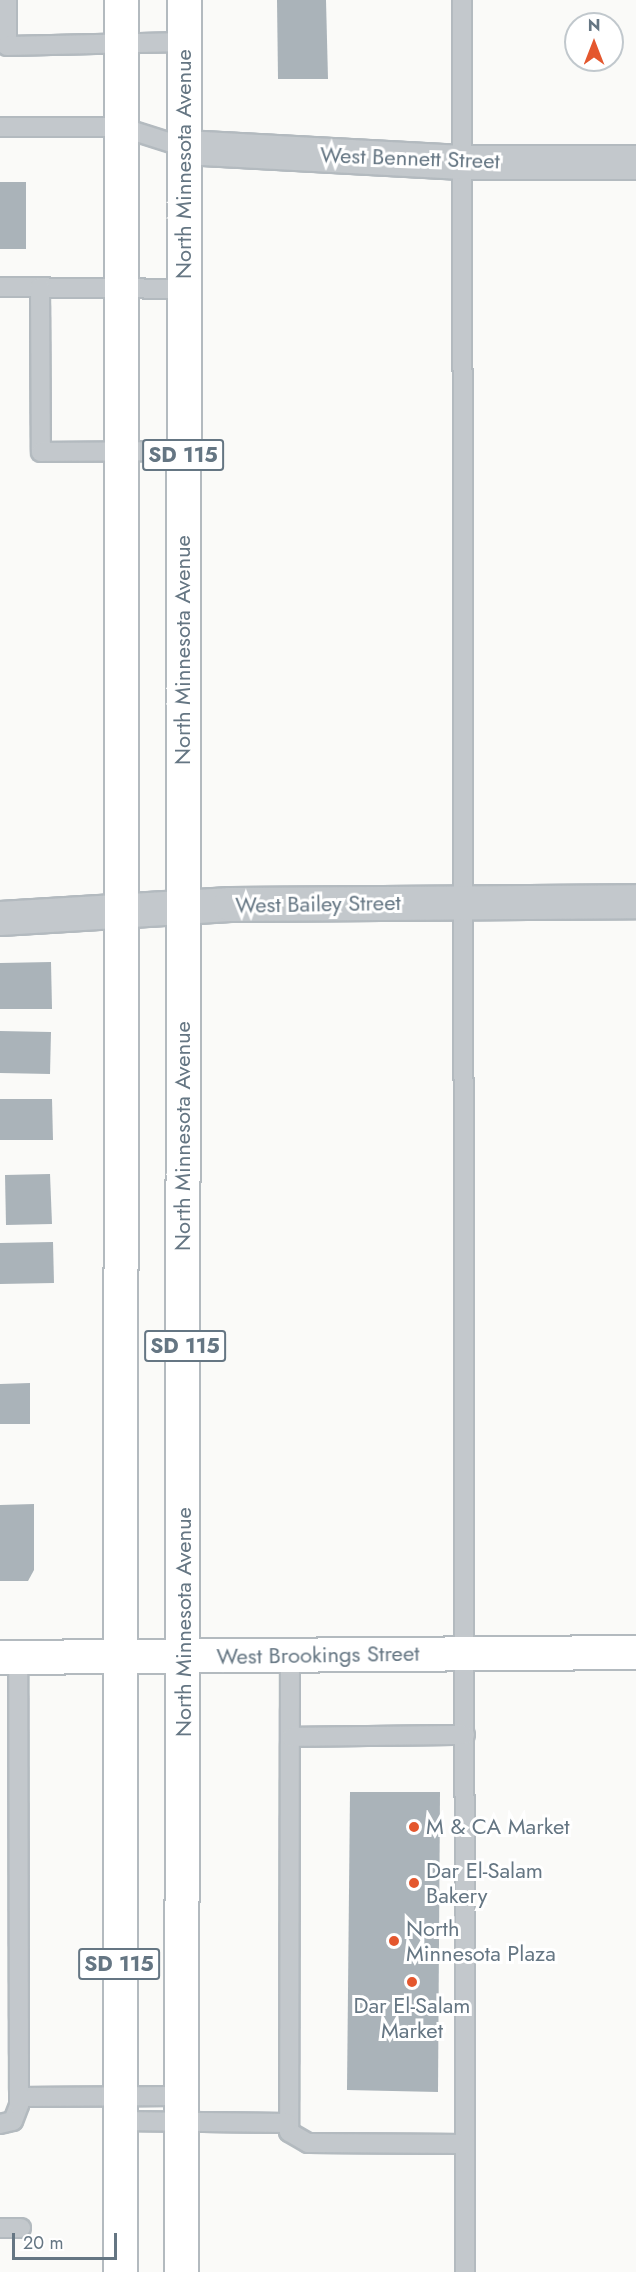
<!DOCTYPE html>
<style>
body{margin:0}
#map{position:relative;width:636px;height:2272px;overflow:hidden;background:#fafaf8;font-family:Jost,sans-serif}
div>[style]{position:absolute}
.building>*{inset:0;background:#aab3b9}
.roads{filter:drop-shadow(2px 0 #b3babf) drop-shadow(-2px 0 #b3babf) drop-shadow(0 2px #b3babf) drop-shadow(0 -2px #b3babf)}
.lane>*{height:18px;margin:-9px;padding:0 9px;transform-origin:9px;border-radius:9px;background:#c3c8cc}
.street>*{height:33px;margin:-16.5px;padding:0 16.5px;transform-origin:16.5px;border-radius:16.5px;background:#c3c8cc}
.secondary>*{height:33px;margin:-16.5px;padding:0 16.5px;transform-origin:16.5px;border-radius:16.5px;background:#fff}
.primary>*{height:33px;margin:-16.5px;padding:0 16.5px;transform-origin:16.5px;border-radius:16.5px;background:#fff}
.dots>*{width:16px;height:16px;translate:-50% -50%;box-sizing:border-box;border:3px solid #fff;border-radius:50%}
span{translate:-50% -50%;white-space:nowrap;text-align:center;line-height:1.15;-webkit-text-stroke:6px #fff;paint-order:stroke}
.shield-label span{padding:2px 4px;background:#fff;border:2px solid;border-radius:4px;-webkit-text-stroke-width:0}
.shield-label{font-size:21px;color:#657683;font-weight:700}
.street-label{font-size:22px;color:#657683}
.poi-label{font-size:22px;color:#657683}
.left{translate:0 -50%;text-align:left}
.north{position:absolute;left:564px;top:12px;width:60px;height:60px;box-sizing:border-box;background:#fff;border:2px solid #c1c8cd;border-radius:50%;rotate:0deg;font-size:16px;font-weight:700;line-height:24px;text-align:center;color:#657683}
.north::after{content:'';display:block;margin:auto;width:21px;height:27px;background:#e4572e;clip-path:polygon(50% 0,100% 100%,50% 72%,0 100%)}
.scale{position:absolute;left:12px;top:2233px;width:105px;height:27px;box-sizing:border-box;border:3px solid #657683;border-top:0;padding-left:8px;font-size:18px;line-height:21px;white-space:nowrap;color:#657683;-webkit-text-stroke:4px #fff;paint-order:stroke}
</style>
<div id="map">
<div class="building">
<i style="clip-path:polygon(277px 0,326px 0,328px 79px,278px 79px)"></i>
<i style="clip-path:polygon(0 182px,26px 182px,26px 249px,0 249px)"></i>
<i style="clip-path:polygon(51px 962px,52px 1009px,0 1009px,0 963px)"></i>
<i style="clip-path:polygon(0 1031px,51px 1032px,50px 1074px,0 1073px)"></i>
<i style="clip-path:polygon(0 1099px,52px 1099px,53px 1140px,0 1140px)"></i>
<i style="clip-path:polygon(50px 1174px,52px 1224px,6px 1225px,5px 1175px)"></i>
<i style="clip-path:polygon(53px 1242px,54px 1283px,0 1284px,0 1243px)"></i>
<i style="clip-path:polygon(30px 1383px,30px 1424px,0 1424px,0 1384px)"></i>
<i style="clip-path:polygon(34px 1504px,34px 1570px,28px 1581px,0 1581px,0 1505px)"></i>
<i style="clip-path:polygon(350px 1792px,440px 1792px,438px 2092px,347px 2090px)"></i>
</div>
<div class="roads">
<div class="lane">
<i style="left:7px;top:0;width:46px;rotate:90deg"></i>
<i style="left:7px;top:46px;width:177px;rotate:-1.3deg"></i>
<i style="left:462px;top:0;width:2272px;rotate:89.92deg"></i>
<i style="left:0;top:127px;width:121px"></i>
<i style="left:121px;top:127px;width:66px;rotate:17.6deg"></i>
<i style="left:0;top:287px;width:183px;rotate:0.6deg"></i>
<i style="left:40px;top:287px;width:165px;rotate:89.7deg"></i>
<i style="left:41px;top:452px;width:142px;rotate:-0.4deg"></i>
<i style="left:290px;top:1655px;width:477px;rotate:90.1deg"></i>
<i style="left:289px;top:2132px;width:22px;rotate:30deg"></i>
<i style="left:308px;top:2143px;width:157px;rotate:0.4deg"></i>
<i style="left:292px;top:1737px;width:173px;rotate:-0.7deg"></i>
<i style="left:19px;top:2097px;width:159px;rotate:-0.4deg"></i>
<i style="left:119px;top:2121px;width:168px;rotate:0.7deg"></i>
<i style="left:0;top:2124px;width:13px;rotate:-13deg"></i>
<i style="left:13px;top:2121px;width:17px;rotate:-69deg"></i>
<i style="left:19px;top:2105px;width:448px;rotate:-90.1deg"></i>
<i style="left:0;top:2228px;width:21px"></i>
</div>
<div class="street">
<i style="left:184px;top:147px;width:278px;rotate:3.1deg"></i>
<i style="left:462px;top:162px;width:174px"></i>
<i style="left:0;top:918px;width:230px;rotate:-3.5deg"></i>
<i style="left:230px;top:904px;width:406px;rotate:-0.4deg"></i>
</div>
<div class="secondary">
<i style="left:0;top:1657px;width:636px;rotate:-0.45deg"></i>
</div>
<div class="primary">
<i style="left:120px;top:2272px;width:2272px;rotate:-89.97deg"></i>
<i style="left:181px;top:2272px;width:2272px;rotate:-89.92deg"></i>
</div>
</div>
<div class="dots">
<i style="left:414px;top:1827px;background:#e4572e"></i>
<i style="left:414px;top:1883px;background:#e4572e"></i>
<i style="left:394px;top:1941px;background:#e4572e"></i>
<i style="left:412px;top:1982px;background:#e4572e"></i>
</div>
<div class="shield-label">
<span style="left:183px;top:455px">SD 115</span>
<span style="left:185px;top:1346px">SD 115</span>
<span style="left:119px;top:1964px">SD 115</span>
</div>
<div class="street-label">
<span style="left:410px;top:158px;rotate:2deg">West Bennett Street</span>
<span style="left:184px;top:164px;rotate:-90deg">North Minnesota Avenue</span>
<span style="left:183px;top:650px;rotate:-90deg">North Minnesota Avenue</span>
<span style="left:318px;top:904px;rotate:-1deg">West Bailey Street</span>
<span style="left:183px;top:1136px;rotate:-90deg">North Minnesota Avenue</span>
<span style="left:184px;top:1622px;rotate:-90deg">North Minnesota Avenue</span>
<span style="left:318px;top:1655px;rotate:-1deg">West Brookings Street</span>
</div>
<div class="poi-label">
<span class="left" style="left:426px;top:1827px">M &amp; CA Market</span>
<span class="left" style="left:426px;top:1883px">Dar El-Salam<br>Bakery</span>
<span class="left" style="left:406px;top:1941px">North<br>Minnesota Plaza</span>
<span style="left:412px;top:2018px">Dar El-Salam<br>Market</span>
</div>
<div class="north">N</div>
<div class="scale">20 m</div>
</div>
